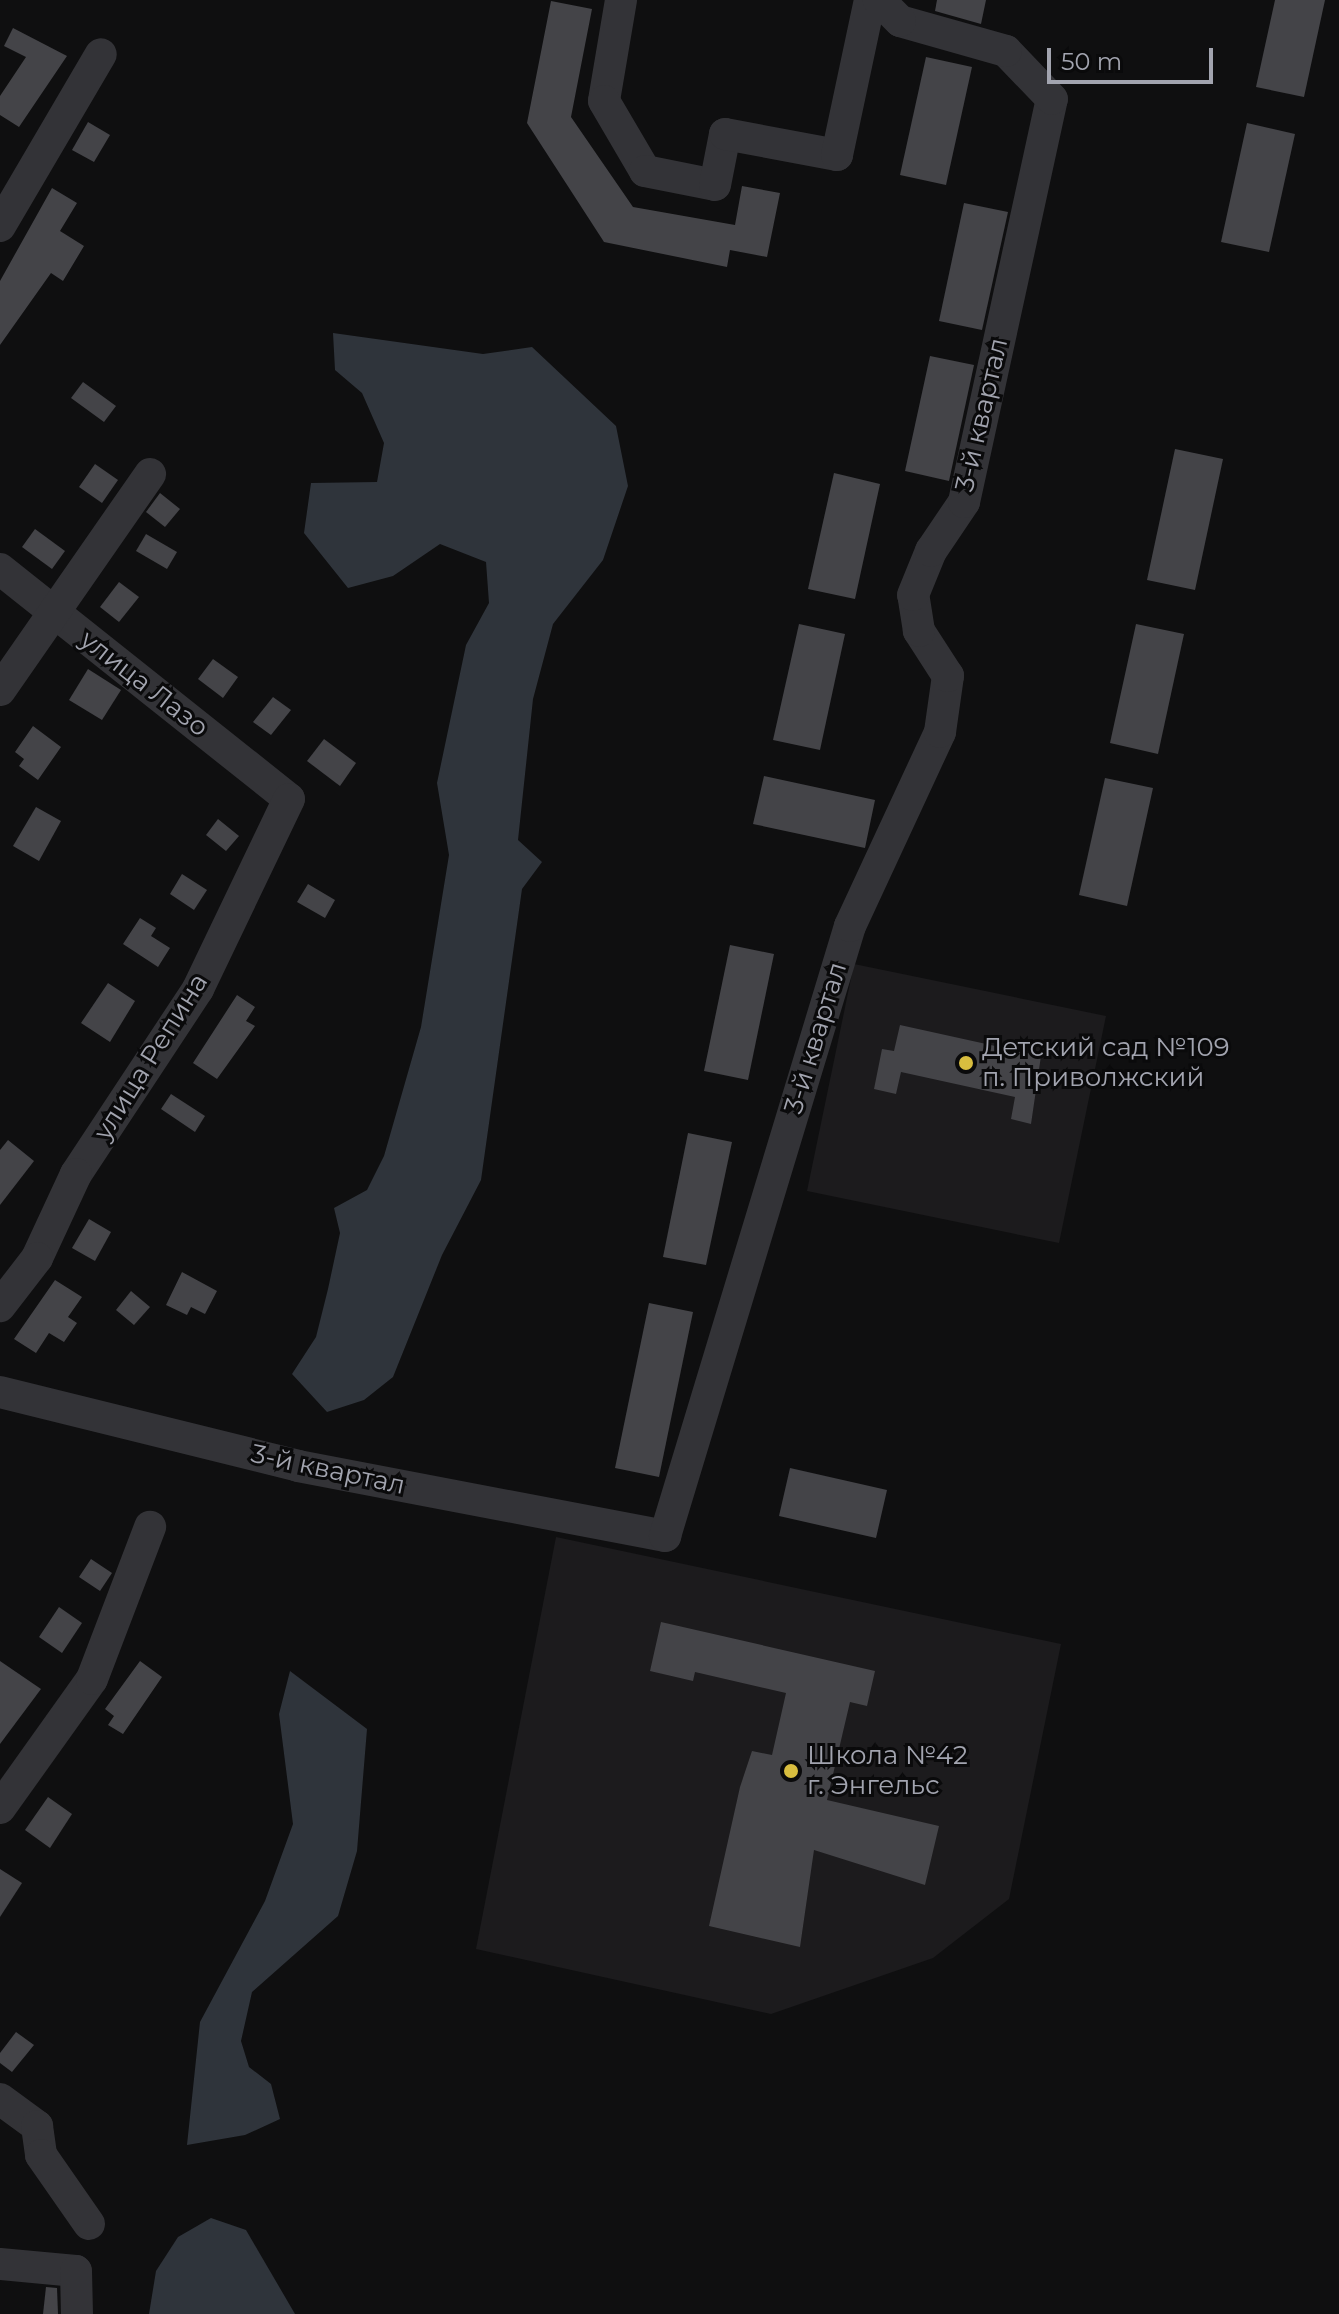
<!DOCTYPE html>
<meta charset="utf-8">
<style>
body{margin:0}
#map{position:relative;width:1339px;height:2314px;overflow:hidden;background:#0f0f10;font-family:Montserrat,sans-serif}
div>[style]{position:absolute}
.built>*{inset:0;background:#1c1b1d}
.water>*{inset:0;background:#2f343b}
.building>*{inset:0;background:#444448}
.minor>*{height:32px;margin:-16px;padding:0 16px;transform-origin:16px;border-radius:16px;background:#333337}
.dots>*{width:22px;height:22px;translate:-50% -50%;box-sizing:border-box;border:4px solid #0a0a0b;border-radius:50%}
span{translate:-50% -50%;white-space:nowrap;text-align:center;line-height:1.15;-webkit-text-stroke:6px #0a0a0b;paint-order:stroke}
.street-label{font-size:26px;color:#a2a4af}
.poi-label{font-size:26px;color:#a2a4af}
.left{translate:0 -50%;text-align:left}
.scale{position:absolute;left:1047px;top:48px;width:166px;height:36px;box-sizing:border-box;border:4px solid #a2a4af;border-top:0;padding-left:10px;font-size:24px;line-height:28px;white-space:nowrap;color:#a2a4af;-webkit-text-stroke:6px #0a0a0b;paint-order:stroke}
</style>
<div id="map">
<div class="built">
<i style="clip-path:polygon(854px 964px,1106px 1016px,1059px 1243px,807px 1191px)"></i>
<i style="clip-path:polygon(556px 1537px,1061px 1644px,1009px 1899px,933px 1958px,771px 2014px,476px 1949px)"></i>
</div>
<div class="water">
<i style="clip-path:polygon(333px 333px,483px 354px,532px 347px,616px 426px,628px 486px,603px 560px,553px 624px,533px 699px,518px 840px,542px 862px,522px 889px,481px 1180px,442px 1255px,393px 1377px,364px 1400px,327px 1412px,292px 1374px,316px 1337px,328px 1289px,340px 1233px,334px 1208px,367px 1190px,384px 1156px,421px 1027px,449px 855px,437px 783px,466px 645px,489px 603px,486px 562px,440px 544px,393px 576px,348px 588px,304px 533px,311px 483px,377px 482px,384px 443px,362px 393px,335px 370px)"></i>
<i style="clip-path:polygon(290px 1671px,367px 1729px,357px 1851px,338px 1916px,252px 1992px,241px 2041px,249px 2067px,271px 2084px,280px 2119px,245px 2135px,187px 2145px,200px 2022px,265px 1901px,293px 1824px,279px 1714px)"></i>
<i style="clip-path:polygon(211px 2218px,246px 2230px,295px 2314px,149px 2314px,156px 2271px,178px 2237px)"></i>
</div>
<div class="building">
<i style="clip-path:polygon(937px 0,986px 0,981px 24px,935px 11px)"></i>
<i style="clip-path:polygon(1275px 0,1325px 0,1304px 97px,1256px 87px)"></i>
<i style="clip-path:polygon(551px 1px,592px 9px,571px 117px,633px 207px,735px 225px,742px 186px,780px 193px,767px 257px,730px 250px,727px 267px,604px 242px,527px 123px)"></i>
<i style="clip-path:polygon(13px 28px,67px 56px,19px 127px,0 115px,0 96px,26px 57px,4px 46px)"></i>
<i style="clip-path:polygon(926px 57px,972px 67px,946px 185px,900px 175px)"></i>
<i style="clip-path:polygon(88px 122px,110px 135px,94px 162px,72px 150px)"></i>
<i style="clip-path:polygon(1247px 123px,1295px 134px,1269px 252px,1221px 242px)"></i>
<i style="clip-path:polygon(52px 188px,77px 203px,60px 231px,84px 246px,63px 281px,51px 273px,0 345px,0 281px)"></i>
<i style="clip-path:polygon(964px 203px,1008px 212px,982px 330px,939px 321px)"></i>
<i style="clip-path:polygon(930px 356px,974px 365px,949px 481px,905px 471px)"></i>
<i style="clip-path:polygon(83px 382px,116px 406px,104px 422px,71px 398px)"></i>
<i style="clip-path:polygon(1175px 449px,1223px 459px,1195px 590px,1147px 580px)"></i>
<i style="clip-path:polygon(95px 464px,118px 480px,102px 503px,79px 487px)"></i>
<i style="clip-path:polygon(834px 473px,880px 484px,855px 599px,808px 589px)"></i>
<i style="clip-path:polygon(160px 493px,180px 509px,165px 527px,146px 512px)"></i>
<i style="clip-path:polygon(35px 529px,65px 551px,52px 569px,22px 547px)"></i>
<i style="clip-path:polygon(146px 534px,177px 552px,167px 569px,136px 551px)"></i>
<i style="clip-path:polygon(119px 582px,139px 597px,119px 622px,100px 607px)"></i>
<i style="clip-path:polygon(799px 624px,845px 634px,820px 750px,773px 740px)"></i>
<i style="clip-path:polygon(1136px 624px,1184px 634px,1158px 754px,1110px 743px)"></i>
<i style="clip-path:polygon(213px 659px,238px 677px,223px 698px,198px 679px)"></i>
<i style="clip-path:polygon(88px 669px,121px 690px,102px 720px,69px 700px)"></i>
<i style="clip-path:polygon(273px 697px,291px 710px,271px 735px,253px 722px)"></i>
<i style="clip-path:polygon(33px 726px,61px 747px,38px 780px,19px 766px,24px 759px,15px 752px)"></i>
<i style="clip-path:polygon(324px 739px,356px 763px,340px 786px,307px 761px)"></i>
<i style="clip-path:polygon(764px 776px,875px 800px,865px 848px,753px 824px)"></i>
<i style="clip-path:polygon(1105px 778px,1153px 788px,1127px 906px,1079px 895px)"></i>
<i style="clip-path:polygon(36px 807px,61px 821px,39px 861px,13px 846px)"></i>
<i style="clip-path:polygon(218px 819px,239px 836px,226px 851px,206px 835px)"></i>
<i style="clip-path:polygon(182px 874px,207px 890px,194px 910px,170px 894px)"></i>
<i style="clip-path:polygon(308px 884px,335px 900px,325px 918px,297px 902px)"></i>
<i style="clip-path:polygon(140px 918px,156px 928px,151px 936px,170px 948px,158px 967px,123px 944px)"></i>
<i style="clip-path:polygon(730px 945px,774px 954px,748px 1080px,704px 1071px)"></i>
<i style="clip-path:polygon(108px 983px,135px 1001px,110px 1042px,81px 1023px)"></i>
<i style="clip-path:polygon(237px 995px,255px 1007px,246px 1021px,255px 1026px,217px 1079px,193px 1063px)"></i>
<i style="clip-path:polygon(900px 1025px,1041px 1056px,1031px 1124px,1011px 1119px,1015px 1097px,901px 1072px,896px 1094px,874px 1089px,882px 1049px,894px 1051px)"></i>
<i style="clip-path:polygon(171px 1094px,205px 1116px,195px 1132px,161px 1109px)"></i>
<i style="clip-path:polygon(688px 1133px,732px 1142px,706px 1265px,663px 1257px)"></i>
<i style="clip-path:polygon(8px 1140px,34px 1161px,0 1205px,0 1150px)"></i>
<i style="clip-path:polygon(89px 1219px,111px 1232px,95px 1261px,72px 1248px)"></i>
<i style="clip-path:polygon(182px 1272px,217px 1291px,205px 1314px,191px 1307px,187px 1315px,166px 1305px)"></i>
<i style="clip-path:polygon(55px 1280px,82px 1297px,68px 1317px,77px 1323px,64px 1342px,49px 1333px,36px 1353px,14px 1339px)"></i>
<i style="clip-path:polygon(131px 1291px,150px 1307px,134px 1325px,116px 1310px)"></i>
<i style="clip-path:polygon(649px 1303px,693px 1312px,659px 1477px,615px 1468px)"></i>
<i style="clip-path:polygon(790px 1468px,887px 1490px,876px 1538px,779px 1516px)"></i>
<i style="clip-path:polygon(91px 1559px,112px 1573px,100px 1591px,79px 1577px)"></i>
<i style="clip-path:polygon(59px 1607px,82px 1623px,62px 1653px,39px 1637px)"></i>
<i style="clip-path:polygon(661px 1622px,875px 1671px,867px 1706px,850px 1702px,827px 1800px,939px 1826px,925px 1885px,814px 1850px,800px 1947px,709px 1926px,740px 1787px,752px 1751px,772px 1755px,786px 1693px,695px 1672px,693px 1681px,650px 1671px)"></i>
<i style="clip-path:polygon(0 1661px,41px 1689px,0 1744px)"></i>
<i style="clip-path:polygon(140px 1661px,162px 1677px,123px 1734px,108px 1725px,114px 1716px,105px 1709px)"></i>
<i style="clip-path:polygon(48px 1797px,72px 1814px,50px 1848px,25px 1830px)"></i>
<i style="clip-path:polygon(0 1869px,22px 1883px,0 1917px)"></i>
<i style="clip-path:polygon(16px 2032px,34px 2045px,12px 2072px,0 2063px,0 2053px)"></i>
<i style="clip-path:polygon(46px 2287px,57px 2288px,58px 2314px,43px 2314px)"></i>
</div>
<div class="minor">
<i style="left:621px;top:0;width:102px;rotate:99.6deg"></i>
<i style="left:604px;top:101px;width:81px;rotate:59.6deg"></i>
<i style="left:645px;top:171px;width:71px;rotate:11.3deg"></i>
<i style="left:715px;top:185px;width:52px;rotate:-78.9deg"></i>
<i style="left:725px;top:134px;width:114px;rotate:10.6deg"></i>
<i style="left:837px;top:155px;width:158px;rotate:-78deg"></i>
<i style="left:0;top:226px;width:199px;rotate:-59.6deg"></i>
<i style="left:0;top:569px;width:369px;rotate:38.5deg"></i>
<i style="left:289px;top:799px;width:211px;rotate:115.6deg"></i>
<i style="left:198px;top:989px;width:222px;rotate:123.4deg"></i>
<i style="left:76px;top:1174px;width:93px;rotate:114.9deg"></i>
<i style="left:37px;top:1258px;width:61px;rotate:127.6deg"></i>
<i style="left:0;top:690px;width:263px;rotate:-55.2deg"></i>
<i style="left:0;top:1392px;width:307px;rotate:13.9deg"></i>
<i style="left:298px;top:1466px;width:374px;rotate:10.8deg"></i>
<i style="left:665px;top:1536px;width:637px;rotate:-73.13deg"></i>
<i style="left:850px;top:926px;width:214px;rotate:-65.1deg"></i>
<i style="left:940px;top:732px;width:57px;rotate:-81.9deg"></i>
<i style="left:948px;top:676px;width:54px;rotate:-122.8deg"></i>
<i style="left:919px;top:631px;width:36px;rotate:-99deg"></i>
<i style="left:913px;top:595px;width:48px;rotate:-67.8deg"></i>
<i style="left:931px;top:551px;width:59px;rotate:-56deg"></i>
<i style="left:964px;top:502px;width:412px;rotate:-77.7deg"></i>
<i style="left:1052px;top:99px;width:66px;rotate:-133.8deg"></i>
<i style="left:1006px;top:51px;width:110px;rotate:-164.2deg"></i>
<i style="left:900px;top:21px;width:30px;rotate:-135deg"></i>
<i style="left:0;top:1808px;width:158px;rotate:-54.5deg"></i>
<i style="left:92px;top:1679px;width:163px;rotate:-69.1deg"></i>
<i style="left:0;top:2099px;width:46px;rotate:36.1deg"></i>
<i style="left:37px;top:2126px;width:29px;rotate:82deg"></i>
<i style="left:41px;top:2155px;width:84px;rotate:55.2deg"></i>
<i style="left:0;top:2264px;width:76px;rotate:5.3deg"></i>
<i style="left:76px;top:2271px;width:43px;rotate:88.7deg"></i>
</div>
<div class="dots">
<i style="left:966px;top:1063px;background:#d8bd3f"></i>
<i style="left:791px;top:1771px;background:#d8bd3f"></i>
</div>
<div class="street-label">
<span style="left:982px;top:415px;rotate:-77deg">3-й квартал</span>
<span style="left:144px;top:684px;rotate:38deg">улица Лазо</span>
<span style="left:816px;top:1038px;rotate:-73deg">3-й квартал</span>
<span style="left:151px;top:1057px;rotate:-58deg">улица Репина</span>
<span style="left:328px;top:1470px;rotate:12deg">3-й квартал</span>
</div>
<div class="poi-label">
<span class="left" style="left:982px;top:1063px">Детский сад №109<br>п. Приволжский</span>
<span class="left" style="left:807px;top:1771px">Школа №42<br>г. Энгельс</span>
</div>
<div class="scale">50 m</div>
</div>
